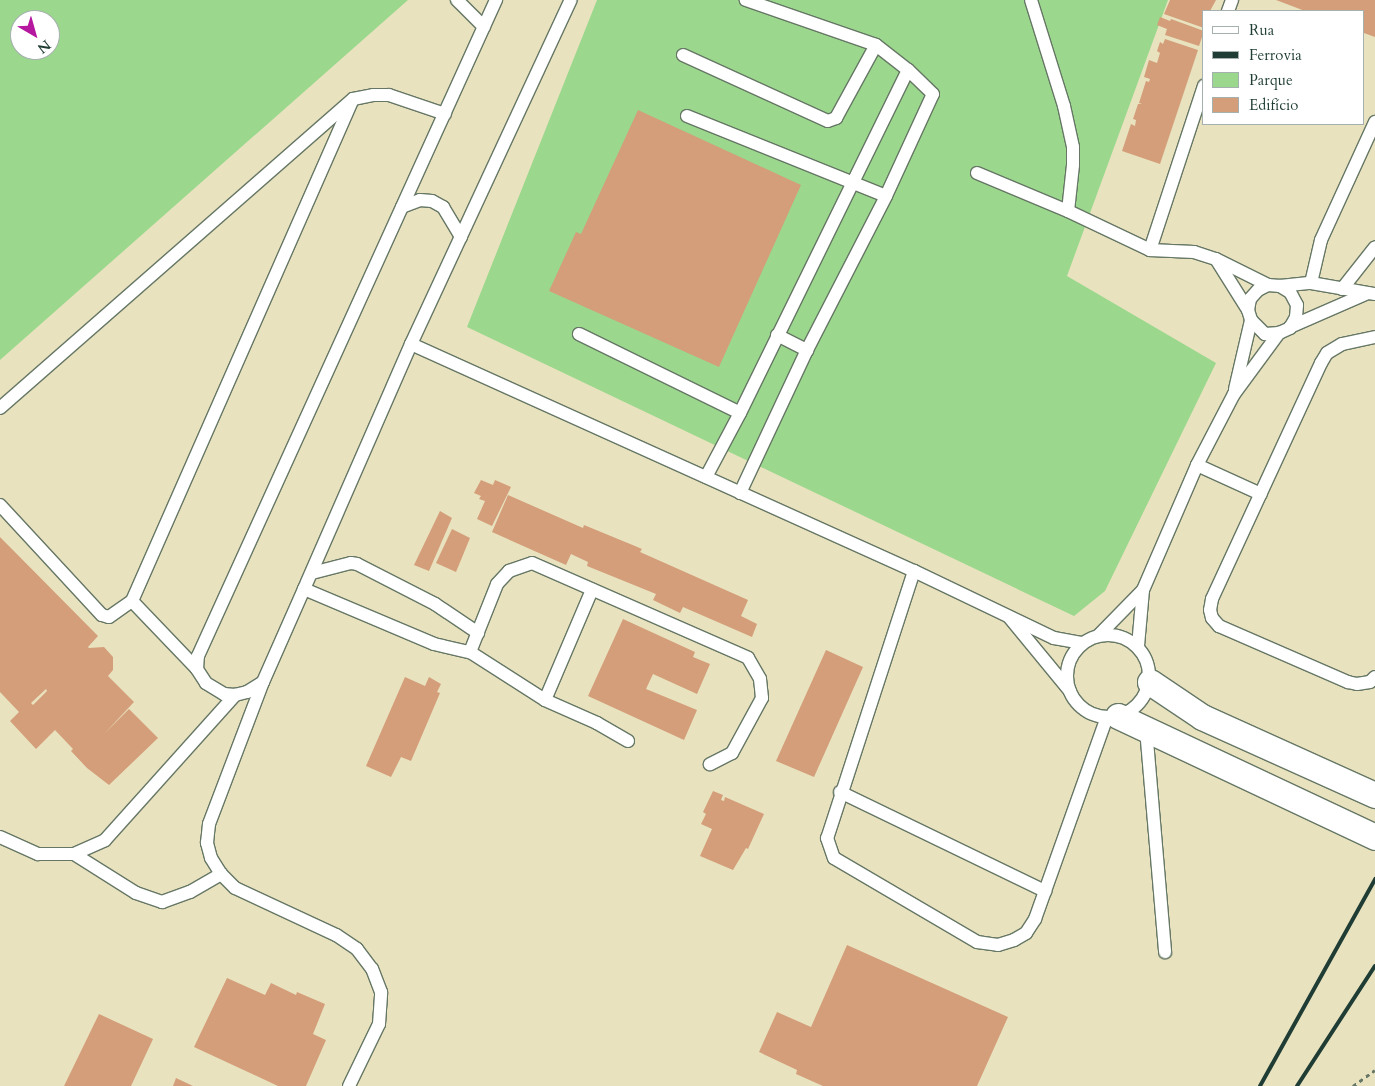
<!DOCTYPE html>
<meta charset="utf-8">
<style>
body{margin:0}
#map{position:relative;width:1375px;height:1086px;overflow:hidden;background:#e9e2bf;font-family:Cardo,serif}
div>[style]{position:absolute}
.green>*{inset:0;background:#9bd88d}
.building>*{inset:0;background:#d39e79}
.path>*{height:3px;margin-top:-1.5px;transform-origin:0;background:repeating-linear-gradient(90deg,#667765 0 4px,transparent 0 8px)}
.roads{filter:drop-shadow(1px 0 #667765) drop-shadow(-1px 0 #667765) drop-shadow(0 1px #667765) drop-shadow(0 -1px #667765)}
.service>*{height:12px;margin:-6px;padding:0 6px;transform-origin:6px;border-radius:6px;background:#fff}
.service>.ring{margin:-6px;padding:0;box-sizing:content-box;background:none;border:12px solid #fff;border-radius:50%}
.minor>*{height:25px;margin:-12.5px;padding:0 12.5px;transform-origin:12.5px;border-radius:12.5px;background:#fff}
.rail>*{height:4px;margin:-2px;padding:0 2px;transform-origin:2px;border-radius:2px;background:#1f3d34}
span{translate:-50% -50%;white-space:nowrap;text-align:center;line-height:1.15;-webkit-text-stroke:4px #fff;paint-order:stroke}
.legend{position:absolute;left:1202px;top:10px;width:162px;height:115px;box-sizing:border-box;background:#fff;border:1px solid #a5b1ae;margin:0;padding:6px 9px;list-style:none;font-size:15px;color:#1f3d34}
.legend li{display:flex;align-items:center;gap:10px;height:25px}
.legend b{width:25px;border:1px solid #a5b1ae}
.north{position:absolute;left:10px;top:10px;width:50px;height:50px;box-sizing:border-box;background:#fff;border:1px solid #a5b1ae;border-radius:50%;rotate:142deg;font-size:14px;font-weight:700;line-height:20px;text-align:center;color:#1f3d34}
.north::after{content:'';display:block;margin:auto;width:18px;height:22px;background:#b5179e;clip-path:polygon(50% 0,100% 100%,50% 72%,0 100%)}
</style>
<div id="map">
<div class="green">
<i style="clip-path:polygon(evenodd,0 0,408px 0,0 360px,0 0,20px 20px,50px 20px,50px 50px,20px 50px,20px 20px)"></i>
<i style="clip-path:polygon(597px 0,1168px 0,1067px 276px,1216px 363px,1105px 591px,1074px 616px,467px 327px)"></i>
</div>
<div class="building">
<i style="clip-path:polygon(1170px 0,1216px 0,1210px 11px,1204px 11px,1204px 28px,1164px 14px)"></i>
<i style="clip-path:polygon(1276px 0,1375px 0,1375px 37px,1364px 33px,1364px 11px,1305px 11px)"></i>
<i style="clip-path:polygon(1160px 17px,1170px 21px,1171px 19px,1204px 31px,1199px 46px,1165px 35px,1167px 29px,1157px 25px)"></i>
<i style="clip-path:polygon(1165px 39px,1198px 50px,1160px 164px,1122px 151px,1131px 124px,1135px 126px,1136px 120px,1133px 119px,1138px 104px,1142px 104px,1139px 103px,1146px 81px,1149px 82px,1150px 79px,1144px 77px,1149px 60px,1157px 63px,1160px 53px,1157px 51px,1160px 42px,1163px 44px)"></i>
<i style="clip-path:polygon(638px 110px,801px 185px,719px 367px,549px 291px,576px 232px,581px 234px)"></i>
<i style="clip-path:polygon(481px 480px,493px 485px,495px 480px,511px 487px,492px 526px,477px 519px,485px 501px,479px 499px,481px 496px,474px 493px)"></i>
<i style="clip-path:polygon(508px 495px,583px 528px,584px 525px,635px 546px,642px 549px,640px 552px,748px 600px,741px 616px,757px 624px,752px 637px,683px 607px,680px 613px,653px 600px,656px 594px,587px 566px,588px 562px,571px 554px,566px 565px,492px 532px)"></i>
<i style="clip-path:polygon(440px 511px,452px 518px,429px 571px,414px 565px)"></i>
<i style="clip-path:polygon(452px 529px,470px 538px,456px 572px,436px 563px)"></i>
<i style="clip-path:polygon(evenodd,0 537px,98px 636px,88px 647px,89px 648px,104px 647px,113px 657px,113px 670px,108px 676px,134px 702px,104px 734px,129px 709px,158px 738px,109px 785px,87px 768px,71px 751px,73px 749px,55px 730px,36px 749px,10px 721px,19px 712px,0 692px,0 537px,46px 689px,47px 691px,33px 705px,31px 703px,46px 689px)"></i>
<i style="clip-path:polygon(623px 619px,695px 652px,693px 657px,710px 664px,697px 694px,653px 674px,646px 689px,697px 710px,684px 740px,588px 696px)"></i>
<i style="clip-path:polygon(826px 650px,863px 667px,814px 777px,776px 761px)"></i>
<i style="clip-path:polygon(405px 677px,425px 686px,429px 677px,441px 684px,437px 692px,440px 693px,411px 761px,401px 757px,391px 777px,366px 766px)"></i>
<i style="clip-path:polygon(713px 791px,723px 795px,721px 800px,724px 801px,725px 797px,764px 814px,748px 849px,746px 848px,733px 870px,700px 856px,712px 829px,701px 824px,706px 814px,703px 812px)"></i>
<i style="clip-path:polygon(847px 945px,1008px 1017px,977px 1086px,823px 1086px,796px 1074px,797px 1070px,759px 1052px,777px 1012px,811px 1027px)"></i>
<i style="clip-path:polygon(227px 978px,265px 995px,271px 983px,296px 995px,297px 992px,325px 1004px,313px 1034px,326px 1040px,306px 1086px,278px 1086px,194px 1047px)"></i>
<i style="clip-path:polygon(99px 1014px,153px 1039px,131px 1086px,64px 1086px)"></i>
<i style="clip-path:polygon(176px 1078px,193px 1086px,173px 1086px)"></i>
</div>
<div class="path">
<i style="left:1353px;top:1086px;width:27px;rotate:-36deg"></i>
</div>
<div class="roads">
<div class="service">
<i style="left:457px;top:0;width:38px;rotate:45deg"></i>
<i style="left:1031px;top:0;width:111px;rotate:72.7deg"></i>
<i style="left:1064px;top:106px;width:42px;rotate:77.6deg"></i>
<i style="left:1073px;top:147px;width:18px;rotate:90deg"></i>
<i style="left:1073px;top:165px;width:46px;rotate:96.2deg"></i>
<i style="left:1228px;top:11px;width:12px;rotate:-70deg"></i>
<i style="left:683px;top:55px;width:159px;rotate:24.5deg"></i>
<i style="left:828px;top:121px;width:9px;rotate:-21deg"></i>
<i style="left:836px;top:118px;width:83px;rotate:-61.3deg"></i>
<i style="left:687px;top:116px;width:214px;rotate:21.9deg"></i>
<i style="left:977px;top:173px;width:99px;rotate:22.7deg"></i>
<i style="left:1068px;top:211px;width:91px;rotate:25.4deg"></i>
<i style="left:1150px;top:250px;width:44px;rotate:2.6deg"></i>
<i style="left:1194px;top:252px;width:23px;rotate:18deg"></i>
<i style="left:1216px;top:259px;width:58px;rotate:26.6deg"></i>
<i style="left:402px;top:207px;width:19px;rotate:-21deg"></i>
<i style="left:420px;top:200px;width:12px;rotate:5deg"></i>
<i style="left:432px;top:201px;width:13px;rotate:29deg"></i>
<i style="left:443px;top:207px;width:35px;rotate:59deg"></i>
<i style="left:1150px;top:250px;width:173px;rotate:-71.8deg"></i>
<i style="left:1216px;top:259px;width:60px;rotate:57.9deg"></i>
<i style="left:1248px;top:310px;width:10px;rotate:73deg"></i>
<i style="left:1251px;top:320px;width:20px;rotate:45deg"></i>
<i style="left:1265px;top:334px;width:14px;rotate:-4deg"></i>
<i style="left:1279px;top:333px;width:12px;rotate:-24deg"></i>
<i style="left:1290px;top:328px;width:13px;rotate:-61deg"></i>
<i style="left:1296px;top:317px;width:12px;rotate:-85deg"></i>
<i style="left:1297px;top:305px;width:15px;rotate:-118deg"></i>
<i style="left:1290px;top:292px;width:12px;rotate:-149deg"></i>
<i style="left:1280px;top:286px;width:12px;rotate:-175deg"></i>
<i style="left:1268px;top:285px;width:11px;rotate:153deg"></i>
<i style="left:1258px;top:290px;width:12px;rotate:132deg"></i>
<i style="left:1250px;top:299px;width:11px;rotate:100deg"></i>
<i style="left:1311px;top:283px;width:44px;rotate:-76.9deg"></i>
<i style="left:1321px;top:240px;width:130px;rotate:-65.4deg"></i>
<i style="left:1280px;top:286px;width:31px;rotate:-6deg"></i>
<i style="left:1311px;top:283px;width:65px;rotate:9.8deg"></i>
<i style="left:1342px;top:289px;width:53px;rotate:-51.8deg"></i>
<i style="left:1290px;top:327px;width:85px;rotate:-23.6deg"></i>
<i style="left:579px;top:334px;width:179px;rotate:26.1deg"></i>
<i style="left:777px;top:335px;width:34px;rotate:27deg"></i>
<i style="left:1375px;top:337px;width:34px;rotate:168deg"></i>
<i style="left:1342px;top:344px;width:17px;rotate:149deg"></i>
<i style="left:1327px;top:353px;width:12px;rotate:121deg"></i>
<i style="left:1321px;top:363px;width:260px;rotate:114.8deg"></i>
<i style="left:1212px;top:599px;width:11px;rotate:100deg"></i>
<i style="left:1210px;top:610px;width:8px;rotate:76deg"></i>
<i style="left:1212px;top:618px;width:11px;rotate:49deg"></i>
<i style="left:1219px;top:626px;width:141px;rotate:23.5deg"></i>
<i style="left:1348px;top:682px;width:9px;rotate:13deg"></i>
<i style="left:1357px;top:684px;width:13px;rotate:-9deg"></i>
<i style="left:1370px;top:682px;width:7px;rotate:-45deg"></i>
<i style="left:411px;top:344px;width:552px;rotate:24.29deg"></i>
<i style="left:914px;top:571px;width:155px;rotate:25.6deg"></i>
<i style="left:1054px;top:638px;width:29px;rotate:10deg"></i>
<i style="left:1235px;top:389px;width:71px;rotate:-76.9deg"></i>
<i style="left:0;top:408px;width:469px;rotate:-41.2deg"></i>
<i style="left:353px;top:99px;width:20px;rotate:-11deg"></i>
<i style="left:373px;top:95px;width:16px"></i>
<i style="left:389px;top:95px;width:59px;rotate:18.7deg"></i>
<i style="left:1197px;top:465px;width:70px;rotate:24.4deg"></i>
<i style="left:706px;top:477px;width:72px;rotate:-62deg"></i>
<i style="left:740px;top:413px;width:382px;rotate:-63.9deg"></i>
<i style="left:740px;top:493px;width:158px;rotate:-64.9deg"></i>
<i style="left:807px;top:350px;width:173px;rotate:-62.8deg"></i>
<i style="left:886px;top:196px;width:112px;rotate:-65.3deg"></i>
<i style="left:933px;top:94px;width:35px;rotate:-136deg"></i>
<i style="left:908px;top:70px;width:41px;rotate:-142deg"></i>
<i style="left:876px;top:45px;width:138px;rotate:-160.9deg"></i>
<i style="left:0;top:505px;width:150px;rotate:47.2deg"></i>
<i style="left:102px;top:615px;width:7px;rotate:16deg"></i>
<i style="left:109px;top:617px;width:28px;rotate:-35deg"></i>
<i style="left:132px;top:601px;width:548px;rotate:-66.24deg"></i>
<i style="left:914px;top:571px;width:281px;rotate:108deg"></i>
<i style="left:827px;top:838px;width:21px;rotate:71deg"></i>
<i style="left:834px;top:858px;width:166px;rotate:30.4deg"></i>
<i style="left:977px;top:942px;width:21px;rotate:8deg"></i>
<i style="left:998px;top:945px;width:17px;rotate:-17deg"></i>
<i style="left:1014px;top:940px;width:14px;rotate:-30deg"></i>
<i style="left:1026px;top:933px;width:17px;rotate:-57deg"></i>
<i style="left:1035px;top:919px;width:214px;rotate:-70.4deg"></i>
<i style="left:312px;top:573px;width:40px;rotate:-14.4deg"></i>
<i style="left:351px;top:563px;width:6px;rotate:9deg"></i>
<i style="left:357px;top:564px;width:88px;rotate:27.1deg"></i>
<i style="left:435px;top:604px;width:52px;rotate:34deg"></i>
<i style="left:304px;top:589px;width:141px;rotate:22.9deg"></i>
<i style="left:434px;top:644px;width:37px;rotate:13deg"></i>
<i style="left:132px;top:601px;width:94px;rotate:46.3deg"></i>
<i style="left:1009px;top:617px;width:96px;rotate:50.5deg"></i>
<i class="ring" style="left:1067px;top:635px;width:70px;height:70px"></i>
<i style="left:1099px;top:635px;width:63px;rotate:-45.6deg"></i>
<i style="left:1138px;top:646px;width:56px;rotate:-84.9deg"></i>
<i style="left:1143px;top:590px;width:136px;rotate:-66.6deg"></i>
<i style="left:1197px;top:465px;width:80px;rotate:-62.5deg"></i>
<i style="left:1234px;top:394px;width:76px;rotate:-53.6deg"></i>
<i style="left:263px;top:682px;width:19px;rotate:148deg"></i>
<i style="left:247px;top:692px;width:12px;rotate:166deg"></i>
<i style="left:235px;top:695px;width:11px;rotate:-175deg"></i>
<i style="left:224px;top:694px;width:21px;rotate:-149deg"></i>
<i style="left:206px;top:683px;width:17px;rotate:-123deg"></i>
<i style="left:197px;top:669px;width:13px;rotate:-86deg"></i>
<i style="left:198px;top:656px;width:721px;rotate:-65.57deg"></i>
<i style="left:545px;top:700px;width:120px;rotate:-66.9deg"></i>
<i style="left:1146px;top:729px;width:224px;rotate:85.1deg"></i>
<i style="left:628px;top:741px;width:36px;rotate:-150deg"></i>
<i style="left:597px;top:723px;width:57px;rotate:-156.1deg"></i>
<i style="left:545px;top:700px;width:89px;rotate:-147.4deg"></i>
<i style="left:470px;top:652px;width:73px;rotate:-68.3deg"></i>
<i style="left:497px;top:584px;width:18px;rotate:-47deg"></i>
<i style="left:509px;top:571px;width:24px;rotate:-19deg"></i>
<i style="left:532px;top:563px;width:236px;rotate:23.7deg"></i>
<i style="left:748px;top:658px;width:24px;rotate:60deg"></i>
<i style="left:760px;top:679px;width:19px;rotate:84deg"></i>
<i style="left:762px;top:698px;width:63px;rotate:118.6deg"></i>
<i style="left:732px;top:753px;width:25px;rotate:153deg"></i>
<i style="left:840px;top:792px;width:228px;rotate:25.8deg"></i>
<i style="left:0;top:837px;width:42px;rotate:24.1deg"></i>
<i style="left:38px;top:854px;width:36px"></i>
<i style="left:74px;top:854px;width:34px;rotate:-24deg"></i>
<i style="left:105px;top:840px;width:195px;rotate:-48.1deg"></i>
<i style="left:74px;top:854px;width:73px;rotate:32.2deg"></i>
<i style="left:136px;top:893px;width:28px;rotate:19deg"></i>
<i style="left:162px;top:902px;width:30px;rotate:-20deg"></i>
<i style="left:190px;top:892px;width:36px;rotate:-30deg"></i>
<i style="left:349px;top:1086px;width:69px;rotate:-64.2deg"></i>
<i style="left:379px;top:1024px;width:32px;rotate:-86deg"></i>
<i style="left:381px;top:992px;width:25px;rotate:-111deg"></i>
<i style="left:372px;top:969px;width:25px;rotate:-127deg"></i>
<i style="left:357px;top:949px;width:25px;rotate:-146deg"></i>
<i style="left:336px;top:935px;width:111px;rotate:-155deg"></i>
<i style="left:235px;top:888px;width:20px;rotate:-135deg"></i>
<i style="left:221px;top:874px;width:19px;rotate:-122deg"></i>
<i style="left:211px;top:858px;width:16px;rotate:-105deg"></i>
<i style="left:207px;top:843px;width:19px;rotate:-84deg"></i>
<i style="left:209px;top:824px;width:152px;rotate:-69.2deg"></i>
<i style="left:263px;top:682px;width:102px;rotate:-66.2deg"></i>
<i style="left:304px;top:589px;width:267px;rotate:-66.4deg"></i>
<i style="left:411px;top:344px;width:379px;rotate:-65.1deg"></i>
</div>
<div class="minor">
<i style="left:1150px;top:682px;width:63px;rotate:33.9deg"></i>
<i style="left:1202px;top:717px;width:190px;rotate:24.3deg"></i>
<i style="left:1118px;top:716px;width:284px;rotate:25.2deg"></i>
</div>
</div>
<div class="rail">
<i style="left:1260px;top:1086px;width:237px;rotate:-60.9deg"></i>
<i style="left:1297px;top:1086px;width:143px;rotate:-57deg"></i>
</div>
<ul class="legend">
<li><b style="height:6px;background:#fff"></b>Rua</li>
<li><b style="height:6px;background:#1f3d34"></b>Ferrovia</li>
<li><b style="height:14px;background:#9bd88d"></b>Parque</li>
<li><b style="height:14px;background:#d39e79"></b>Edifício</li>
</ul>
<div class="north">N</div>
</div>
